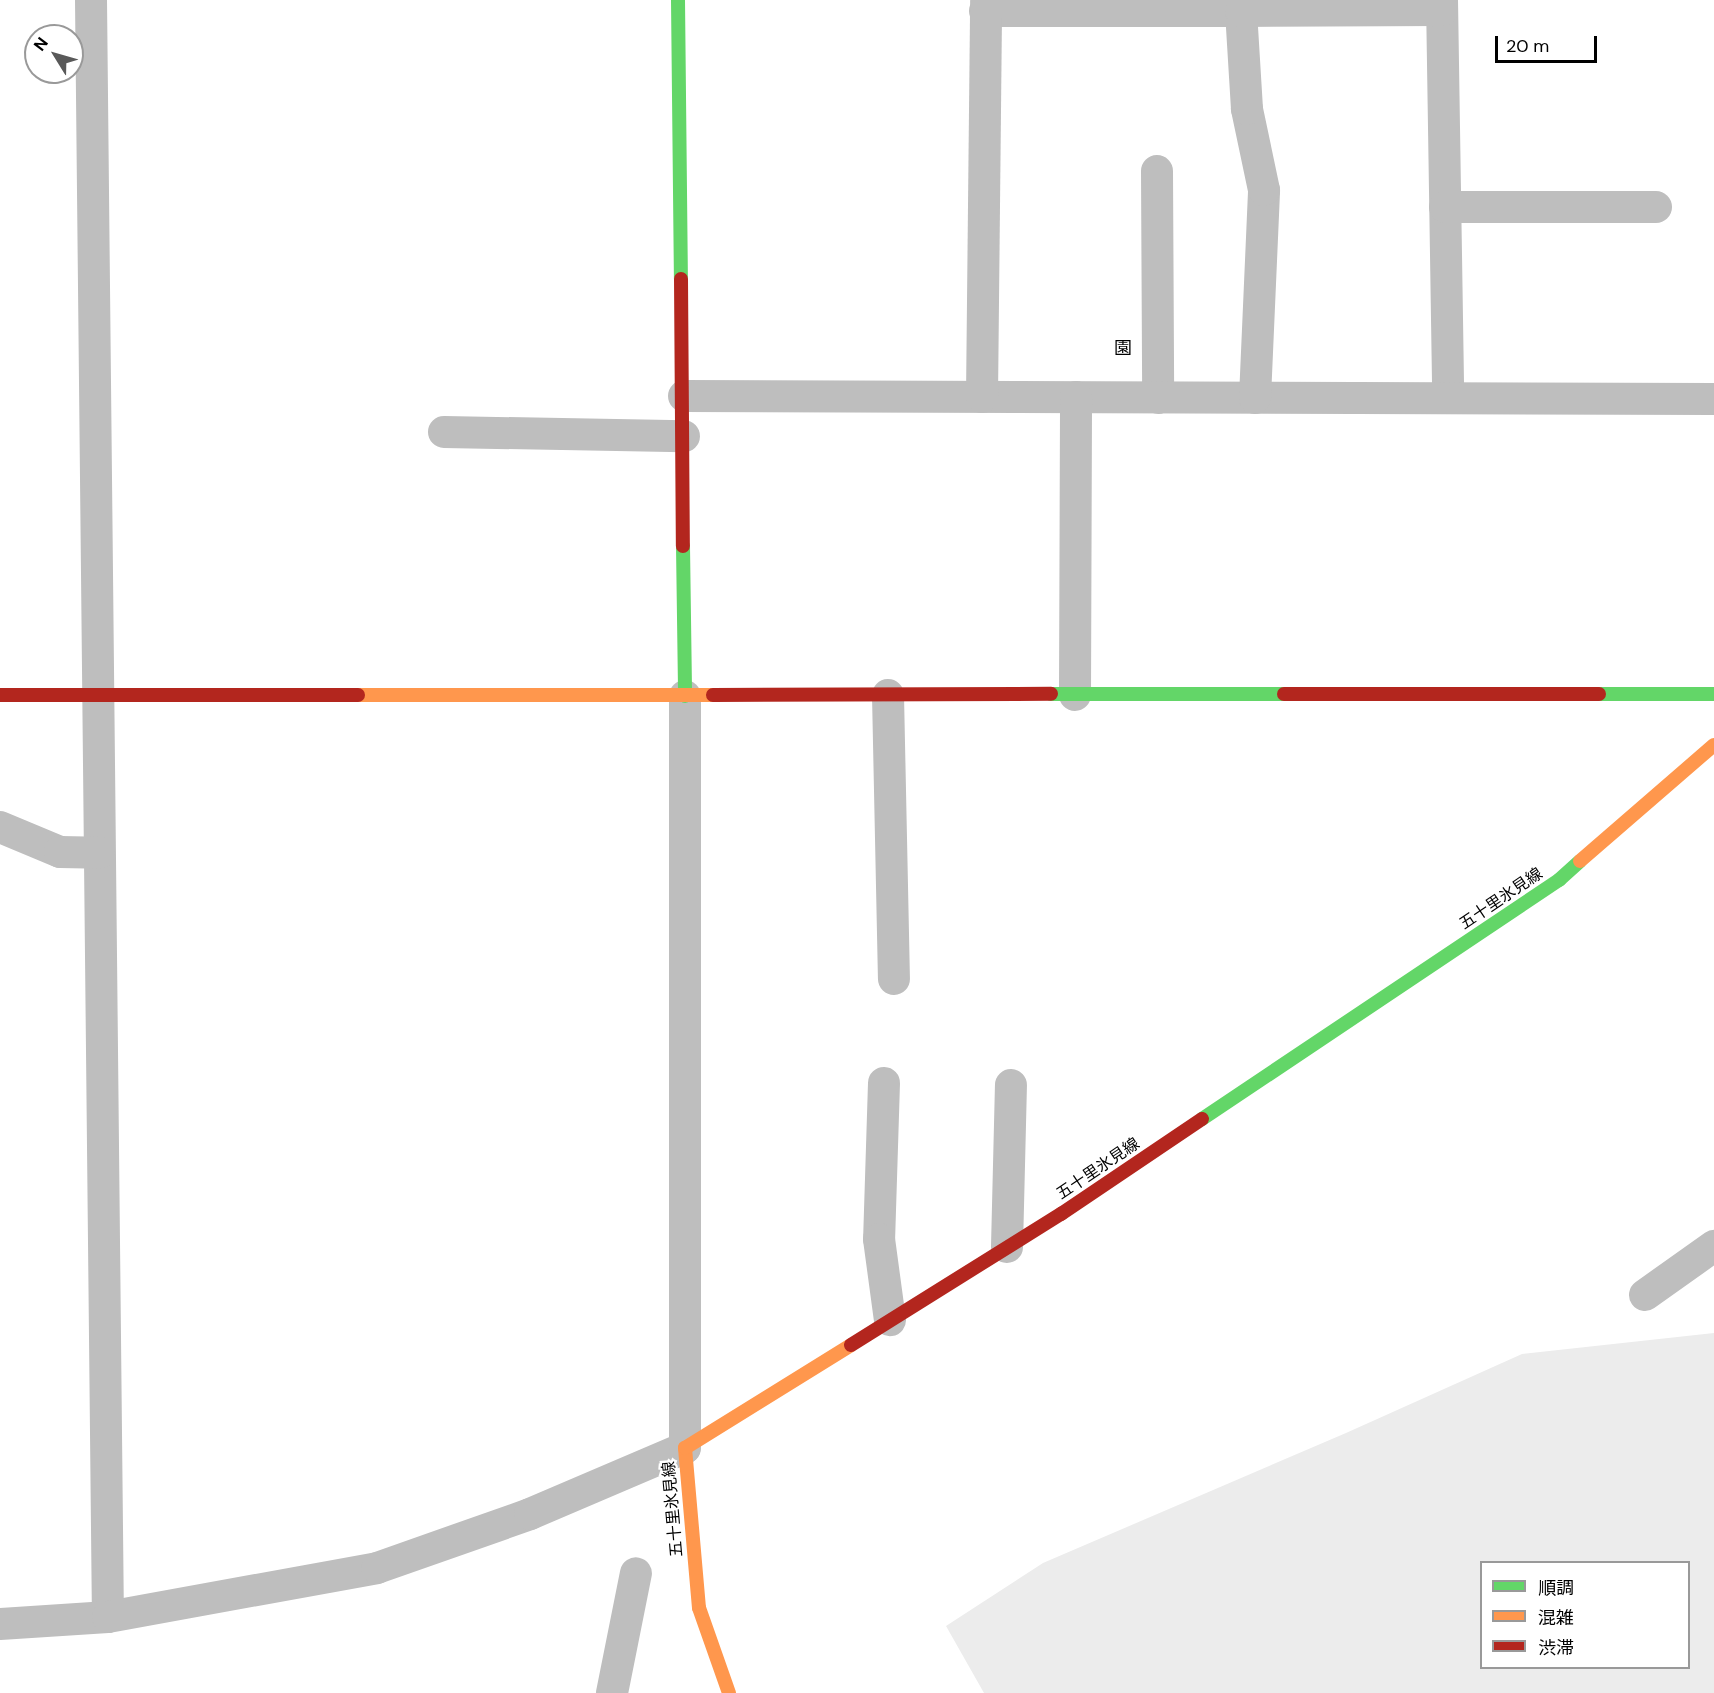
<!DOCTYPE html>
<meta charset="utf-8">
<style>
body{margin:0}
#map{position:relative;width:1714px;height:1693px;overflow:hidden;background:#fff;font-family:"DM Sans","Noto Sans JP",sans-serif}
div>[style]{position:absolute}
.green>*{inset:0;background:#ececec}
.street>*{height:32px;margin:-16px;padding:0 16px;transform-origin:16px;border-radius:16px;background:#bebebe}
.fast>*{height:14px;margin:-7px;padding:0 7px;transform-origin:7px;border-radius:7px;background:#63d668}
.slow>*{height:14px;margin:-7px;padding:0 7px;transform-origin:7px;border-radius:7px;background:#ff974d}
.jam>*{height:14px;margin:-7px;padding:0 7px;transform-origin:7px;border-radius:7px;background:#b3261e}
span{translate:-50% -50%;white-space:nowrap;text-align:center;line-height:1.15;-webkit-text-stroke:4.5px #fff;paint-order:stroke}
.street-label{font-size:16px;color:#000}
.neighbourhood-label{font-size:18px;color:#000}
.legend{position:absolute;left:1480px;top:1561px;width:210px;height:108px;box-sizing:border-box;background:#fff;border:2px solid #999;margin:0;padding:8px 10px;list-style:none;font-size:18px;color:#000}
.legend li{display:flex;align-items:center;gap:12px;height:30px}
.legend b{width:30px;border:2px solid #999}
.north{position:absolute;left:24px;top:24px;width:60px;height:60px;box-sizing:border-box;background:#fff;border:2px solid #999;border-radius:50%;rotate:307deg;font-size:16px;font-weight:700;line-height:24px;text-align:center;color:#000}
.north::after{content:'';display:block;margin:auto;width:21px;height:27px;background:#595959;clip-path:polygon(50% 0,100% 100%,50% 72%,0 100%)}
.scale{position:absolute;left:1495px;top:36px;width:102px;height:27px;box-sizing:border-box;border:3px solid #000;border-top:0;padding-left:8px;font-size:18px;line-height:21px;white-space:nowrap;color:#000;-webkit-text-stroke:4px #fff;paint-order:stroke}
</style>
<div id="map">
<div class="green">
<i style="clip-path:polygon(evenodd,1714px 1333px,1714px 1693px,984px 1693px,946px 1626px,1043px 1563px,1346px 1433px,1522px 1354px,1714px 1333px,1482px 1562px,1688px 1562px,1688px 1668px,1482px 1668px,1482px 1562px)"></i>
</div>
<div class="street">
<i style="left:91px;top:0;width:1617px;rotate:89.4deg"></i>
<i style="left:1442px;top:0;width:398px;rotate:89.1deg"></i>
<i style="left:985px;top:11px;width:256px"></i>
<i style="left:1157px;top:171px;width:227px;rotate:89.7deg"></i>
<i style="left:1445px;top:207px;width:211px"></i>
<i style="left:684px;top:396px;width:1030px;rotate:0.17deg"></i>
<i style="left:982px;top:397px;width:397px;rotate:-89.4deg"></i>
<i style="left:1255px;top:398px;width:208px;rotate:-87.5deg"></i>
<i style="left:1264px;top:190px;width:83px;rotate:-101.9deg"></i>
<i style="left:1247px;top:109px;width:98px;rotate:-93.5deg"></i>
<i style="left:1241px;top:11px;width:201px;rotate:-0.3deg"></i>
<i style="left:444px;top:432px;width:240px;rotate:1deg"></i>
<i style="left:888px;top:695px;width:284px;rotate:88.8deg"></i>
<i style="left:1075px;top:695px;width:298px;rotate:-89.8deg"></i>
<i style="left:0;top:827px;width:65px;rotate:22.6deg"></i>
<i style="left:60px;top:852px;width:39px;rotate:1deg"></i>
<i style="left:884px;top:1083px;width:156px;rotate:91.8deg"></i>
<i style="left:879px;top:1239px;width:82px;rotate:82.3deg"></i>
<i style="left:1007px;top:1247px;width:162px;rotate:-88.6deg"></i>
<i style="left:1645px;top:1295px;width:85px;rotate:-35.4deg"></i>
<i style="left:0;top:1624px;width:108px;rotate:-3.7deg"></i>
<i style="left:108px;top:1617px;width:273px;rotate:-10.3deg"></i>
<i style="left:377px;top:1568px;width:162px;rotate:-19.4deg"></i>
<i style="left:530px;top:1514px;width:168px;rotate:-23.1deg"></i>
<i style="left:685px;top:1448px;width:752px;rotate:-90deg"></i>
<i style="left:612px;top:1693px;width:122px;rotate:-78.7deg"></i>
</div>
<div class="fast">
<i style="left:678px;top:0;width:279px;rotate:89.4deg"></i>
<i style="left:683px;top:546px;width:150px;rotate:89.2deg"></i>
<i style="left:1051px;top:694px;width:233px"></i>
<i style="left:1599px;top:694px;width:115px"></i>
<i style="left:1202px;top:1119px;width:430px;rotate:-33.8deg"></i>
<i style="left:1559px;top:880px;width:28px;rotate:-42deg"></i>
</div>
<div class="slow">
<i style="left:358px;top:695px;width:355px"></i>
<i style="left:1580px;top:861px;width:177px;rotate:-40.9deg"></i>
<i style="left:729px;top:1693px;width:90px;rotate:-109.4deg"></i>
<i style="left:699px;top:1608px;width:161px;rotate:-95deg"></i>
<i style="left:685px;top:1448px;width:195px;rotate:-31.8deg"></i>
</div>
<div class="jam">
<i style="left:681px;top:279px;width:267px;rotate:89.6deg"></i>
<i style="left:1284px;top:694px;width:315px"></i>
<i style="left:0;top:695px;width:358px"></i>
<i style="left:713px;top:695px;width:338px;rotate:-0.2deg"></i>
<i style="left:851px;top:1345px;width:248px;rotate:-32deg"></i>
<i style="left:1061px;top:1214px;width:170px;rotate:-34deg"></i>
</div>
<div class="street-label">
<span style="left:1501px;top:899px;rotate:-34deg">五十里氷見線</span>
<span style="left:1098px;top:1169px;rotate:-34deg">五十里氷見線</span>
<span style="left:673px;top:1509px;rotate:-95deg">五十里氷見線</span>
</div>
<div class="neighbourhood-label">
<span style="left:1123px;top:348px">園</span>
</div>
<ul class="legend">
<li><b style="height:8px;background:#63d668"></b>順調</li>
<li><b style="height:8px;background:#ff974d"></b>混雑</li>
<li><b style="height:8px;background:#b3261e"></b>渋滞</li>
</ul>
<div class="north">N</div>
<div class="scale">20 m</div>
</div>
